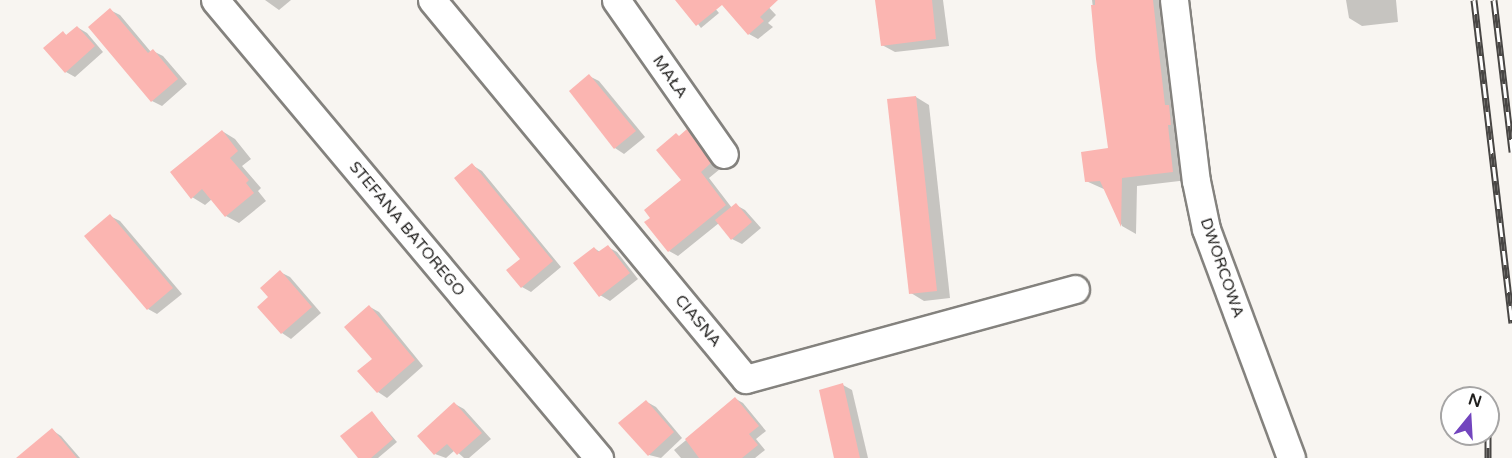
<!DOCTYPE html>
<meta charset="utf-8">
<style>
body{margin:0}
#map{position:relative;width:1512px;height:458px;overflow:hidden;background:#f8f5f1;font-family:"Varela Round",sans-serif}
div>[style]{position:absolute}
.shadow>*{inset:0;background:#0003}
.building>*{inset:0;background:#fbb5b1}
.roads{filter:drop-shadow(2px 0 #84827e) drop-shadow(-2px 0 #84827e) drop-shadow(0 2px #84827e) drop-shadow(0 -2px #84827e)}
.minor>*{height:27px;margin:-13.5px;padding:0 13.5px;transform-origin:13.5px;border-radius:13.5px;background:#fff}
.rail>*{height:7px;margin-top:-3.5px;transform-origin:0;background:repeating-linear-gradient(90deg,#fff 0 14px,#484644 0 28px);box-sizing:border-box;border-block:2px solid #484644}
span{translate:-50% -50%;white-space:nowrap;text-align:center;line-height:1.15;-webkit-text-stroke:4.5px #fff;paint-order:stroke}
.street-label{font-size:16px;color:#201f1d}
.north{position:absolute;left:1440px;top:386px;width:60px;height:60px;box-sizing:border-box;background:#fff;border:2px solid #a6a5a5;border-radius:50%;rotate:18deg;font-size:16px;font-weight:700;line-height:24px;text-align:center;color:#201f1d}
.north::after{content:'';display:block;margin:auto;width:21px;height:27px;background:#7245be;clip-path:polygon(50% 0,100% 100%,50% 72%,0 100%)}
</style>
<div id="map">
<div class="shadow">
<i style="clip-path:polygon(265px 0,291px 0,279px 10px)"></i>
<i style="clip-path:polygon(680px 0,708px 0,719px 13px,701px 28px)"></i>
<i style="clip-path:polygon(719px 0,762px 0,776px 15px,768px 23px,773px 27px,758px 39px,749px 34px)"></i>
<i style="clip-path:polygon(876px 0,943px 0,949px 46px,895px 52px,882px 45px)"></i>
<i style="clip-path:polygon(1092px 0,1167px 0,1188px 180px,1137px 186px,1136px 234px,1122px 226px,1106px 190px,1086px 181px,1110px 150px)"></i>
<i style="clip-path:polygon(1346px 0,1396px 0,1398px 22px,1362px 26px,1349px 18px)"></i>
<i style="clip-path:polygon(110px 10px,120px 15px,151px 52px,153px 51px,163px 56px,187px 84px,162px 106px,152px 101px)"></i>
<i style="clip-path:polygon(77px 27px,87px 33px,103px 52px,75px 77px,66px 72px,63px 33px,68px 36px)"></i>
<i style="clip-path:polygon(589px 76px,599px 81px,645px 137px,624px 154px,615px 148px,571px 91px)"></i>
<i style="clip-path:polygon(916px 97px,929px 105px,950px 298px,924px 301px,911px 293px)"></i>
<i style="clip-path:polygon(222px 131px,235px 139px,251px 159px,242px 166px,261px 188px,258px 191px,266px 201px,239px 223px,226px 216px,212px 199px,205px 205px,192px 197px)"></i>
<i style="clip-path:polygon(687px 131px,697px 136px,720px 169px,709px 178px,732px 208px,736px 205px,745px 210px,761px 228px,742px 244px,732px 239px,719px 223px,678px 256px,669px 251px,683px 180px,680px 137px)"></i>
<i style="clip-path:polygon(472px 165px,482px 171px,561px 267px,531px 292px,522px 287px,522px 259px)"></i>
<i style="clip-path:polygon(110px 216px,120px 221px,182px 294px,157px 314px,148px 309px)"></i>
<i style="clip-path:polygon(608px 247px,617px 252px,638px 279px,610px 301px,600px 295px,594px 248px,600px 252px)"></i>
<i style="clip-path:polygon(280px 272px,290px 277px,321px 313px,291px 339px,282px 333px,270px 297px)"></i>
<i style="clip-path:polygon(370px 307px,379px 312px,423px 366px,387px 398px,378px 392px)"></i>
<i style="clip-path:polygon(843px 385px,852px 390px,868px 458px,836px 458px)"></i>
<i style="clip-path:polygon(736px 399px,743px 403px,766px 431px,756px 439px,765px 450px,755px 458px,681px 458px,674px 450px)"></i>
<i style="clip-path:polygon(647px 402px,656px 407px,682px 438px,661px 458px,649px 455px)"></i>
<i style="clip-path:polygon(455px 404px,464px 409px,491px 439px,469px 458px,464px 458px,455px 450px,446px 458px,435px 454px)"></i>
<i style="clip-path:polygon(372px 413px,397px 442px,378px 458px,360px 458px)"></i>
<i style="clip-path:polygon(52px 430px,61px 436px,80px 458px,32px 458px)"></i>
</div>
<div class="building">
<i style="clip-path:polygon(675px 0,778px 0,760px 17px,764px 21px,748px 35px,722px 5px,696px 26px)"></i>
<i style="clip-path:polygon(875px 0,932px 0,936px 39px,881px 46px)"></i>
<i style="clip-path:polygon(1095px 0,1153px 0,1165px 105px,1169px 105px,1171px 125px,1168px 125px,1173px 172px,1122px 178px,1121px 227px,1100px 181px,1085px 182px,1081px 152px,1108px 148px,1096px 59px,1091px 5px,1095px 5px)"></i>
<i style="clip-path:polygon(110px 8px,148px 53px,153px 49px,178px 79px,151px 102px,88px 27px)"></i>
<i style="clip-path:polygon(77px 26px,95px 46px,65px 73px,43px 48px,63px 31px,66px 35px)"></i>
<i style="clip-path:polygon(589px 74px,636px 131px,614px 149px,569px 91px)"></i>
<i style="clip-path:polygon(916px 96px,937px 291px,909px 294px,887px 99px)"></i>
<i style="clip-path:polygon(687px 129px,711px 163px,701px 172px,726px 205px,668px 252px,644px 222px,650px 218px,644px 210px,681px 180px,656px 150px,676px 133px,679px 136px)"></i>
<i style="clip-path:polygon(222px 130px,238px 151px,230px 158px,249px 180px,246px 183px,254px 193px,225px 217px,202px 189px,191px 199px,170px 172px)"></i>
<i style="clip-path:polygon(472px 163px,553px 261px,521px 288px,506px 270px,520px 259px,454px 178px)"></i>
<i style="clip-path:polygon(736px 203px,752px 222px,731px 240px,715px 220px)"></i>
<i style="clip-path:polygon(110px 214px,173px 288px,147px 310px,84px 236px)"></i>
<i style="clip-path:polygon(608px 245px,630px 273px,599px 297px,573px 263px,594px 247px,598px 252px)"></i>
<i style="clip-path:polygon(280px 270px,312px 307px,281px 334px,257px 307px,268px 297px,260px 288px)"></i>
<i style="clip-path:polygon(369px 305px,415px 360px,377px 393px,357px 371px,372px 359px,344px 327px)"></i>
<i style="clip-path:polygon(843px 383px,860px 458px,834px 458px,819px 390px)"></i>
<i style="clip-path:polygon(735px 397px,759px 426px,749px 434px,758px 445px,742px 458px,699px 458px,685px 439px)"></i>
<i style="clip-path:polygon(646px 400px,674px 432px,648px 456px,618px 423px)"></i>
<i style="clip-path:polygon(454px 402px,482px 433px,457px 455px,447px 444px,434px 455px,417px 436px)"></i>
<i style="clip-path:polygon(372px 411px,393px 439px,371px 458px,358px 458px,340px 436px)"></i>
<i style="clip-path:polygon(52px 428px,77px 458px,16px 458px)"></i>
</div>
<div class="roads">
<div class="minor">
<i style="left:215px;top:0;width:598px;rotate:50.02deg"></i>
<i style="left:432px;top:0;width:492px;rotate:50.4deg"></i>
<i style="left:746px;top:379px;width:341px;rotate:-15.3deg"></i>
<i style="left:616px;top:0;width:188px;rotate:55deg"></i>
<i style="left:1174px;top:0;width:182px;rotate:83.1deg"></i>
<i style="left:1196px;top:181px;width:49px;rotate:78.2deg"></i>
<i style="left:1206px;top:229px;width:244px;rotate:69.6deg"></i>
</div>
</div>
<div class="rail">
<i style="left:1474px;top:0;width:325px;rotate:83.3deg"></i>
<i style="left:1494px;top:0;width:153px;rotate:83.2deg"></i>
<i style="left:1488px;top:434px;width:24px;rotate:90deg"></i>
</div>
<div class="street-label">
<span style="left:670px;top:77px;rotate:55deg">MAŁA</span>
<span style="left:407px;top:229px;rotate:50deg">STEFANA BATOREGO</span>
<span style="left:1222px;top:268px;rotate:71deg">DWORCOWA</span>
<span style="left:698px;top:321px;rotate:50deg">CIASNA</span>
</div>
<div class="north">N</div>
</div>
